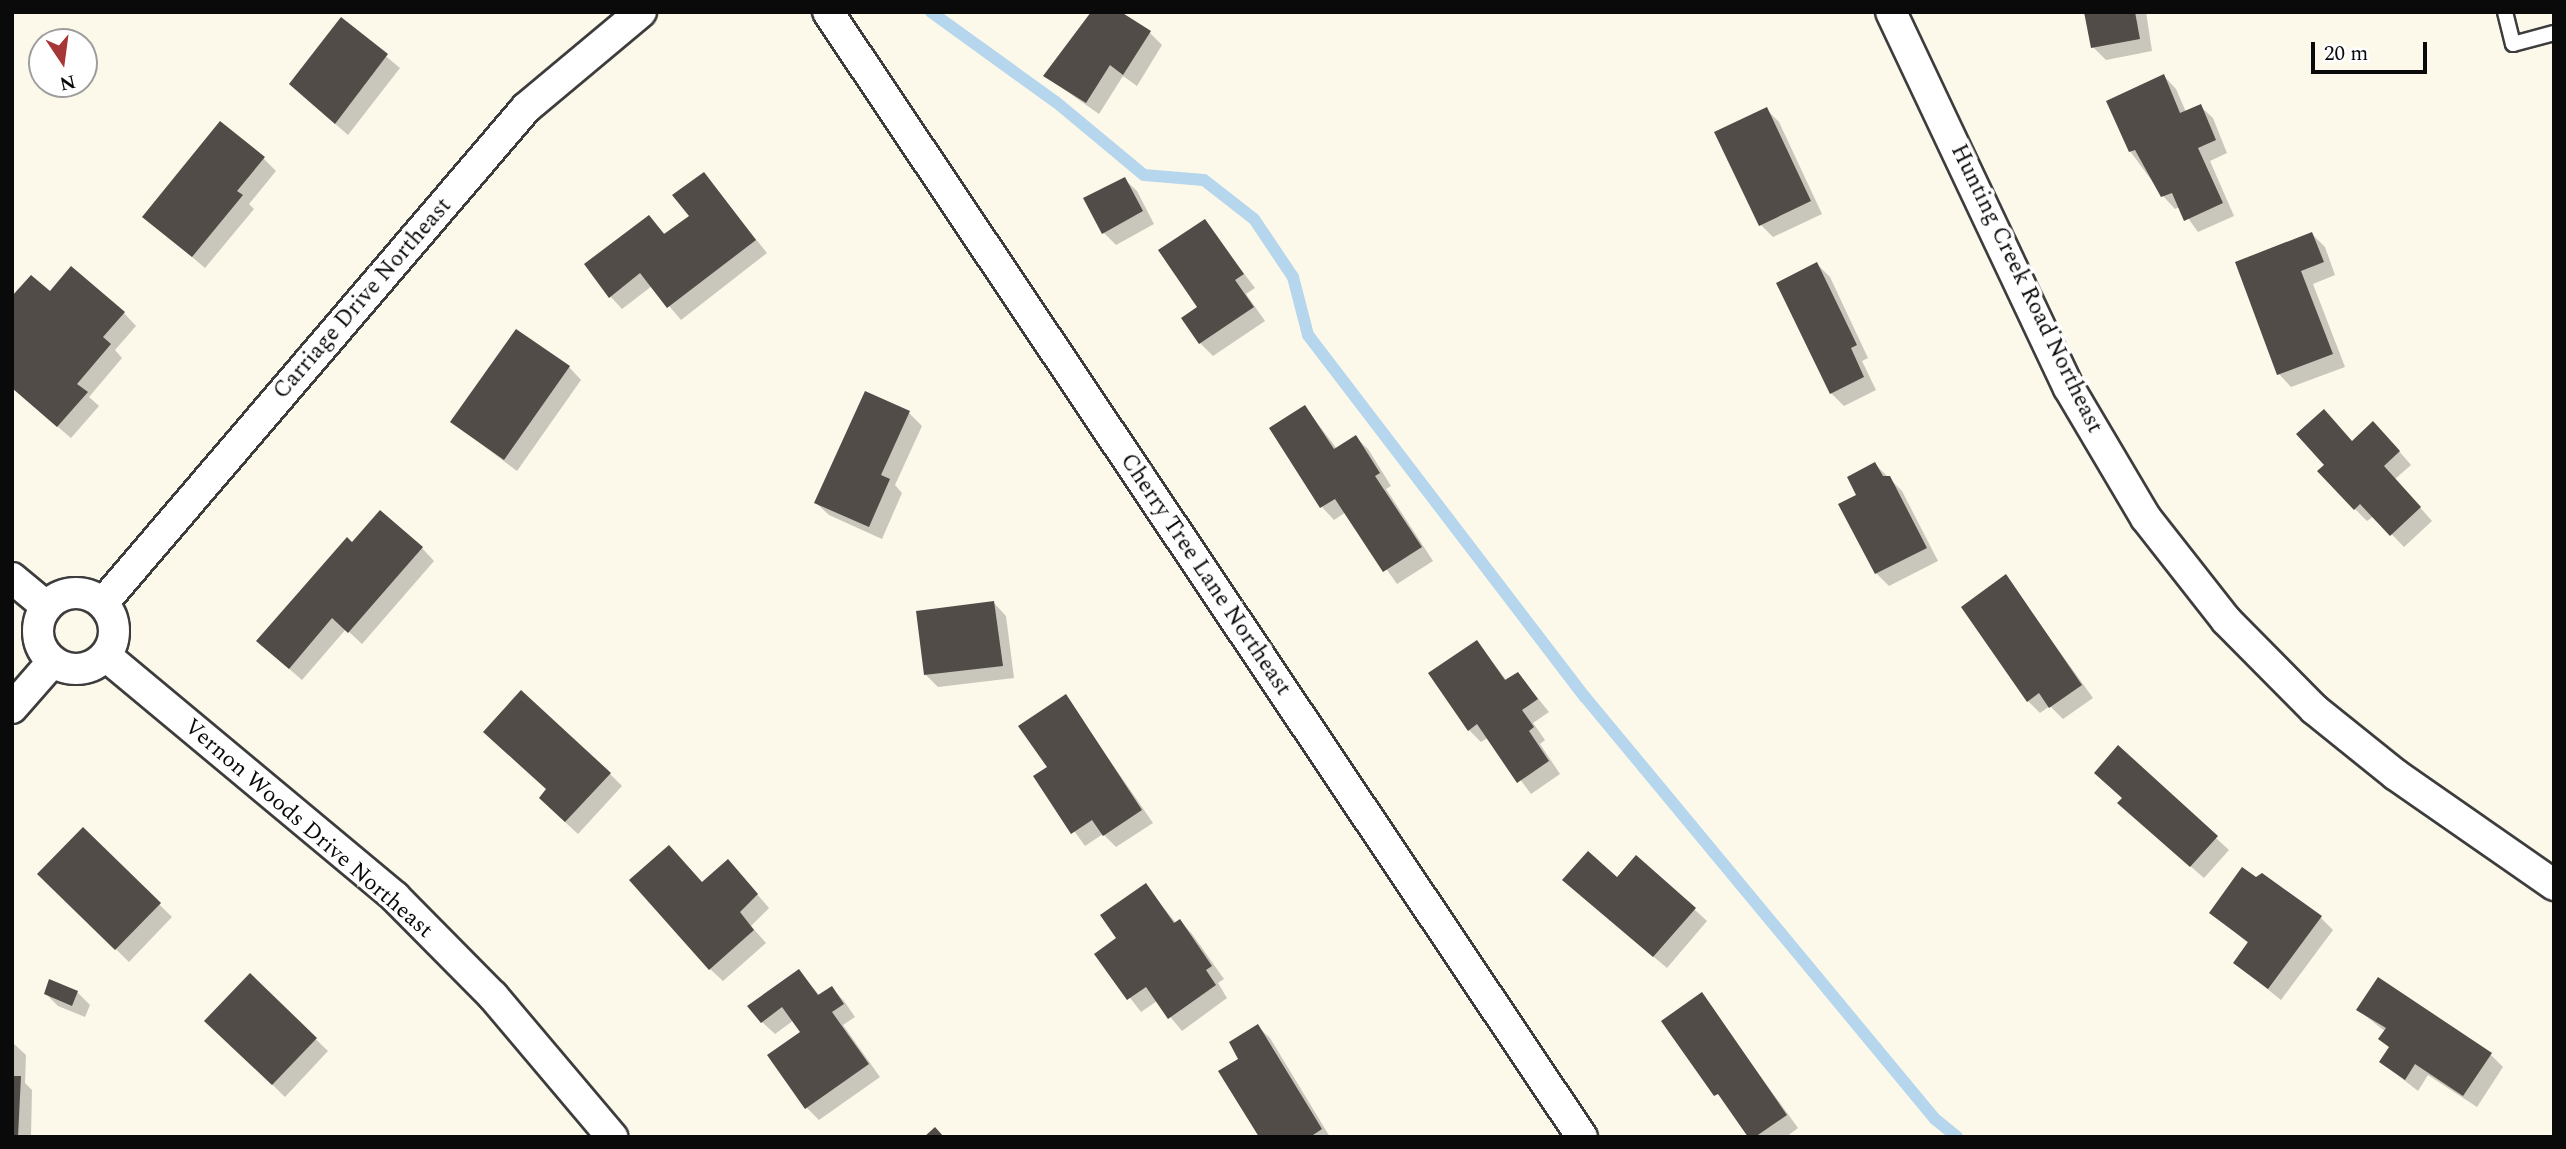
<!DOCTYPE html>
<style>
body{margin:0}
#map{position:relative;width:2566px;height:1149px;overflow:hidden;background:#fcf9ea;font-family:Spectral,serif}
div>[style]{position:absolute}
.shadow>*{inset:0;background:#0003}
.stream>*{height:12px;margin:-6px;padding:0 6px;transform-origin:6px;border-radius:6px;background:#b5d6ed}
.building>*{inset:0;background:#514c48}
.roads{filter:drop-shadow(2px 0 #3d3d3d) drop-shadow(-2px 0 #3d3d3d) drop-shadow(0 2px #3d3d3d) drop-shadow(0 -2px #3d3d3d)}
.service>*{height:14px;margin:-7px;padding:0 7px;transform-origin:7px;border-radius:7px;background:#fff}
.minor>*{height:30px;margin:-15px;padding:0 15px;transform-origin:15px;border-radius:15px;background:#fff}
.minor>.ring{margin:-15px;padding:0;box-sizing:content-box;background:none;border:30px solid #fff;border-radius:50%}
span{translate:-50% -50%;white-space:nowrap;text-align:center;line-height:1.15;-webkit-text-stroke:7px #fff;paint-order:stroke}
.street-label{font-size:23px;color:#0a0a0a}
.frame{position:absolute;inset:0;border:14px solid #0a0a0a;pointer-events:none}
.north{position:absolute;left:28px;top:28px;width:70px;height:70px;box-sizing:border-box;background:#fff;border:2px solid #9d9d9d;border-radius:50%;rotate:167deg;font-size:19px;font-weight:700;line-height:28px;text-align:center;color:#0a0a0a}
.north::after{content:'';display:block;margin:auto;width:24px;height:32px;background:#a73636;clip-path:polygon(50% 0,100% 100%,50% 72%,0 100%)}
.scale{position:absolute;left:2311px;top:42px;width:116px;height:32px;box-sizing:border-box;border:4px solid #0a0a0a;border-top:0;padding-left:9px;font-size:21px;line-height:24px;white-space:nowrap;color:#0a0a0a;-webkit-text-stroke:5px #fff;paint-order:stroke}
</style>
<div id="map">
<div class="shadow">
<i style="clip-path:polygon(2086px 12px,2146px 12px,2152px 51px,2106px 60px,2093px 47px)"></i>
<i style="clip-path:polygon(341px 19px,400px 68px,348px 135px,303px 96px)"></i>
<i style="clip-path:polygon(1150px 33px,1162px 45px,1137px 86px,1123px 76px,1099px 114px,1045px 76px)"></i>
<i style="clip-path:polygon(2164px 76px,2176px 89px,2186px 112px,2200px 106px,2213px 118px,2227px 153px,2210px 161px,2234px 216px,2198px 232px,2180px 207px,2175px 209px,2163px 196px,2130px 151px)"></i>
<i style="clip-path:polygon(1766px 109px,1779px 122px,1822px 214px,1773px 237px,1761px 225px)"></i>
<i style="clip-path:polygon(263px 158px,276px 171px,249px 204px,254px 209px,205px 268px,144px 216px)"></i>
<i style="clip-path:polygon(704px 174px,767px 253px,681px 320px,652px 286px,622px 309px,610px 296px,649px 217px,666px 235px,691px 217px)"></i>
<i style="clip-path:polygon(1124px 179px,1137px 191px,1154px 224px,1116px 245px,1104px 233px)"></i>
<i style="clip-path:polygon(1204px 221px,1255px 288px,1246px 294px,1265px 321px,1213px 356px,1200px 343px)"></i>
<i style="clip-path:polygon(2312px 234px,2325px 247px,2335px 275px,2313px 284px,2345px 367px,2291px 387px,2279px 374px,2237px 263px)"></i>
<i style="clip-path:polygon(1817px 264px,1830px 277px,1868px 358px,1862px 361px,1876px 390px,1844px 406px,1831px 393px,1779px 284px)"></i>
<i style="clip-path:polygon(50px 294px,124px 313px,136px 326px,115px 350px,122px 358px,89px 397px,99px 406px,71px 438px,12px 388px)"></i>
<i style="clip-path:polygon(569px 367px,581px 380px,517px 471px,452px 422px)"></i>
<i style="clip-path:polygon(866px 393px,909px 413px,922px 426px,895px 485px,902px 493px,882px 539px,829px 515px,816px 503px)"></i>
<i style="clip-path:polygon(1305px 407px,1337px 449px,1355px 437px,1368px 449px,1391px 486px,1386px 489px,1433px 561px,1397px 584px,1346px 512px,1334px 520px,1322px 507px,1271px 429px)"></i>
<i style="clip-path:polygon(2386px 436px,2411px 465px,2395px 479px,2432px 521px,2404px 547px,2374px 516px,2367px 521px,2355px 509px,2353px 442px)"></i>
<i style="clip-path:polygon(1875px 464px,1902px 491px,1938px 561px,1889px 586px,1876px 573px,1859px 496px)"></i>
<i style="clip-path:polygon(353px 544px,422px 548px,434px 561px,362px 644px,346px 629px,302px 680px,271px 653px)"></i>
<i style="clip-path:polygon(2006px 577px,2093px 698px,2063px 719px,2050px 706px,2040px 713px,2028px 701px)"></i>
<i style="clip-path:polygon(994px 603px,1006px 616px,1014px 678px,938px 687px,926px 675px)"></i>
<i style="clip-path:polygon(1477px 642px,1507px 681px,1518px 674px,1549px 712px,1533px 723px,1545px 740px,1540px 744px,1560px 774px,1531px 794px,1489px 737px,1481px 742px,1469px 730px)"></i>
<i style="clip-path:polygon(1066px 697px,1153px 823px,1116px 847px,1103px 834px,1085px 846px,1035px 777px,1049px 768px)"></i>
<i style="clip-path:polygon(2118px 748px,2229px 850px,2204px 878px,2132px 815px,2124px 799px)"></i>
<i style="clip-path:polygon(610px 774px,622px 786px,578px 834px,553px 811px)"></i>
<i style="clip-path:polygon(83px 829px,172px 917px,129px 962px,39px 874px)"></i>
<i style="clip-path:polygon(740px 874px,769px 908px,751px 926px,766px 943px,723px 981px,710px 969px,703px 883px)"></i>
<i style="clip-path:polygon(1617px 879px,1694px 909px,1707px 921px,1667px 968px,1577px 892px)"></i>
<i style="clip-path:polygon(1145px 885px,1176px 923px,1180px 921px,1192px 934px,1224px 979px,1218px 983px,1227px 998px,1182px 1031px,1157px 1001px,1141px 1012px,1096px 954px,1119px 939px)"></i>
<i style="clip-path:polygon(2211px 912px,2320px 917px,2333px 930px,2281px 1000px,2235px 963px,2249px 944px)"></i>
<i style="clip-path:polygon(799px 971px,820px 996px,832px 988px,844px 1001px,855px 1017px,843px 1025px,880px 1077px,819px 1120px,806px 1107px,802px 1032px,794px 1020px,775px 1034px,762px 1022px)"></i>
<i style="clip-path:polygon(250px 976px,328px 1051px,285px 1097px,207px 1021px)"></i>
<i style="clip-path:polygon(77px 992px,90px 1005px,85px 1017px,58px 1006px,46px 994px)"></i>
<i style="clip-path:polygon(1701px 994px,1798px 1128px,1786px 1137px,1750px 1137px)"></i>
<i style="clip-path:polygon(2358px 1010px,2490px 1054px,2503px 1067px,2477px 1107px,2428px 1075px,2418px 1091px,2381px 1062px,2390px 1048px,2381px 1039px,2386px 1032px)"></i>
<i style="clip-path:polygon(1257px 1026px,1270px 1038px,1330px 1137px,1262px 1137px,1240px 1060px)"></i>
<i style="clip-path:polygon(12px 1042px,26px 1055px,25px 1083px,32px 1090px,31px 1137px,12px 1137px)"></i>
</div>
<div class="stream">
<i style="left:931px;top:12px;width:154px;rotate:35.8deg"></i>
<i style="left:1056px;top:102px;width:114px;rotate:39.7deg"></i>
<i style="left:1144px;top:175px;width:60px;rotate:4.8deg"></i>
<i style="left:1204px;top:180px;width:63px;rotate:38deg"></i>
<i style="left:1254px;top:219px;width:70px;rotate:56.1deg"></i>
<i style="left:1293px;top:277px;width:60px;rotate:75.5deg"></i>
<i style="left:1308px;top:335px;width:456px;rotate:52.6deg"></i>
<i style="left:1585px;top:697px;width:548px;rotate:50.33deg"></i>
<i style="left:1935px;top:1119px;width:28px;rotate:39deg"></i>
</div>
<div class="building">
<i style="clip-path:polygon(1091px 12px,1121px 12px,1151px 31px,1123px 75px,1110px 65px,1086px 103px,1043px 76px)"></i>
<i style="clip-path:polygon(2084px 12px,2135px 12px,2140px 39px,2091px 48px)"></i>
<i style="clip-path:polygon(341px 17px,388px 54px,335px 124px,289px 84px)"></i>
<i style="clip-path:polygon(2164px 74px,2180px 113px,2201px 104px,2216px 140px,2198px 148px,2223px 203px,2184px 221px,2172px 193px,2161px 197px,2135px 150px,2129px 152px,2106px 101px)"></i>
<i style="clip-path:polygon(1767px 107px,1811px 201px,1759px 226px,1714px 132px)"></i>
<i style="clip-path:polygon(220px 121px,265px 157px,237px 191px,243px 195px,192px 257px,142px 217px)"></i>
<i style="clip-path:polygon(704px 172px,756px 240px,667px 308px,640px 273px,609px 298px,584px 264px,649px 215px,664px 234px,689px 216px,672px 195px)"></i>
<i style="clip-path:polygon(1125px 177px,1143px 211px,1102px 234px,1083px 198px)"></i>
<i style="clip-path:polygon(1205px 219px,1244px 274px,1235px 280px,1254px 307px,1199px 344px,1181px 318px,1197px 307px,1158px 250px)"></i>
<i style="clip-path:polygon(2312px 232px,2324px 262px,2301px 271px,2333px 354px,2277px 375px,2235px 262px)"></i>
<i style="clip-path:polygon(1817px 262px,1857px 345px,1851px 348px,1864px 377px,1830px 394px,1776px 283px)"></i>
<i style="clip-path:polygon(71px 266px,125px 312px,103px 337px,111px 344px,77px 384px,88px 392px,57px 427px,12px 388px,12px 296px,31px 275px,50px 291px)"></i>
<i style="clip-path:polygon(516px 329px,570px 366px,504px 460px,450px 422px)"></i>
<i style="clip-path:polygon(865px 391px,910px 411px,881px 475px,890px 479px,869px 527px,814px 503px)"></i>
<i style="clip-path:polygon(1305px 405px,1334px 449px,1356px 435px,1380px 473px,1375px 476px,1422px 547px,1383px 572px,1335px 499px,1320px 508px,1269px 428px)"></i>
<i style="clip-path:polygon(2324px 409px,2352px 441px,2373px 421px,2400px 451px,2384px 466px,2421px 507px,2390px 536px,2360px 504px,2354px 510px,2317px 471px,2324px 465px,2296px 434px)"></i>
<i style="clip-path:polygon(1875px 462px,1883px 476px,1890px 476px,1927px 548px,1875px 574px,1838px 504px,1856px 495px,1847px 477px)"></i>
<i style="clip-path:polygon(380px 510px,423px 547px,348px 633px,332px 618px,289px 669px,256px 641px,347px 537px,352px 542px)"></i>
<i style="clip-path:polygon(2006px 574px,2082px 685px,2049px 708px,2039px 693px,2027px 702px,1961px 607px)"></i>
<i style="clip-path:polygon(994px 601px,1003px 666px,924px 675px,916px 611px)"></i>
<i style="clip-path:polygon(1477px 640px,1505px 680px,1518px 672px,1538px 699px,1522px 710px,1534px 727px,1529px 731px,1549px 761px,1517px 783px,1477px 724px,1468px 731px,1428px 673px)"></i>
<i style="clip-path:polygon(521px 690px,611px 773px,565px 822px,539px 798px,546px 789px,483px 732px)"></i>
<i style="clip-path:polygon(1066px 694px,1142px 810px,1103px 836px,1092px 820px,1071px 834px,1033px 776px,1047px 767px,1018px 726px)"></i>
<i style="clip-path:polygon(2118px 745px,2218px 836px,2190px 867px,2117px 803px,2122px 798px,2094px 773px)"></i>
<i style="clip-path:polygon(83px 827px,161px 903px,115px 950px,37px 874px)"></i>
<i style="clip-path:polygon(669px 845px,702px 882px,728px 859px,758px 894px,740px 912px,754px 930px,709px 970px,629px 880px)"></i>
<i style="clip-path:polygon(1588px 851px,1617px 877px,1636px 855px,1696px 908px,1653px 957px,1562px 880px)"></i>
<i style="clip-path:polygon(2242px 867px,2256px 877px,2262px 873px,2322px 916px,2268px 989px,2233px 963px,2248px 942px,2209px 913px)"></i>
<i style="clip-path:polygon(1146px 883px,1174px 923px,1180px 919px,1212px 966px,1206px 970px,1216px 985px,1168px 1019px,1146px 987px,1127px 1000px,1094px 954px,1116px 938px,1100px 915px)"></i>
<i style="clip-path:polygon(799px 969px,818px 995px,832px 986px,844px 1004px,832px 1012px,869px 1064px,805px 1109px,767px 1055px,800px 1032px,782px 1007px,761px 1023px,747px 1006px)"></i>
<i style="clip-path:polygon(250px 973px,317px 1038px,272px 1085px,204px 1021px)"></i>
<i style="clip-path:polygon(2378px 977px,2492px 1053px,2463px 1096px,2415px 1064px,2405px 1080px,2379px 1062px,2389px 1047px,2378px 1039px,2386px 1028px,2356px 1010px)"></i>
<i style="clip-path:polygon(49px 979px,78px 991px,72px 1006px,44px 994px)"></i>
<i style="clip-path:polygon(1702px 992px,1787px 1115px,1755px 1137px,1748px 1137px,1718px 1094px,1714px 1096px,1661px 1021px)"></i>
<i style="clip-path:polygon(1258px 1024px,1322px 1129px,1310px 1137px,1259px 1137px,1218px 1071px,1238px 1059px,1229px 1042px)"></i>
<i style="clip-path:polygon(12px 1076px,21px 1076px,18px 1137px,12px 1137px)"></i>
<i style="clip-path:polygon(935px 1127px,944px 1137px,924px 1137px)"></i>
</div>
<div class="roads">
<div class="service">
<i style="left:2505px;top:12px;width:33px;rotate:76deg"></i>
<i style="left:2513px;top:44px;width:42px;rotate:-15deg"></i>
</div>
<div class="minor">
<i style="left:828px;top:12px;width:1354px;rotate:56.17deg"></i>
<i style="left:1891px;top:12px;width:416px;rotate:64.7deg"></i>
<i style="left:2069px;top:388px;width:151px;rotate:59.4deg"></i>
<i style="left:2146px;top:518px;width:130px;rotate:51.9deg"></i>
<i style="left:2226px;top:620px;width:125px;rotate:45.3deg"></i>
<i style="left:2314px;top:709px;width:105px;rotate:38.8deg"></i>
<i style="left:2396px;top:775px;width:193px;rotate:34.8deg"></i>
<i style="left:12px;top:578px;width:45px;rotate:39.6deg"></i>
<i class="ring" style="left:38px;top:593px;width:46px;height:46px"></i>
<i style="left:103px;top:603px;width:651px;rotate:-49.48deg"></i>
<i style="left:526px;top:108px;width:150px;rotate:-39.9deg"></i>
<i style="left:106px;top:656px;width:376px;rotate:39.8deg"></i>
<i style="left:395px;top:897px;width:139px;rotate:45.3deg"></i>
<i style="left:493px;top:996px;width:185px;rotate:49.8deg"></i>
<i style="left:12px;top:708px;width:62px;rotate:-48.9deg"></i>
</div>
</div>
<div class="street-label">
<span style="left:2026px;top:289px;rotate:64deg">Hunting Creek Road Northeast</span>
<span style="left:363px;top:299px;rotate:-49deg">Carriage Drive Northeast</span>
<span style="left:1205px;top:575px;rotate:56deg">Cherry Tree Lane Northeast</span>
<span style="left:308px;top:829px;rotate:41deg">Vernon Woods Drive Northeast</span>
</div>
<div class="frame"></div>
<div class="north">N</div>
<div class="scale">20 m</div>
</div>
